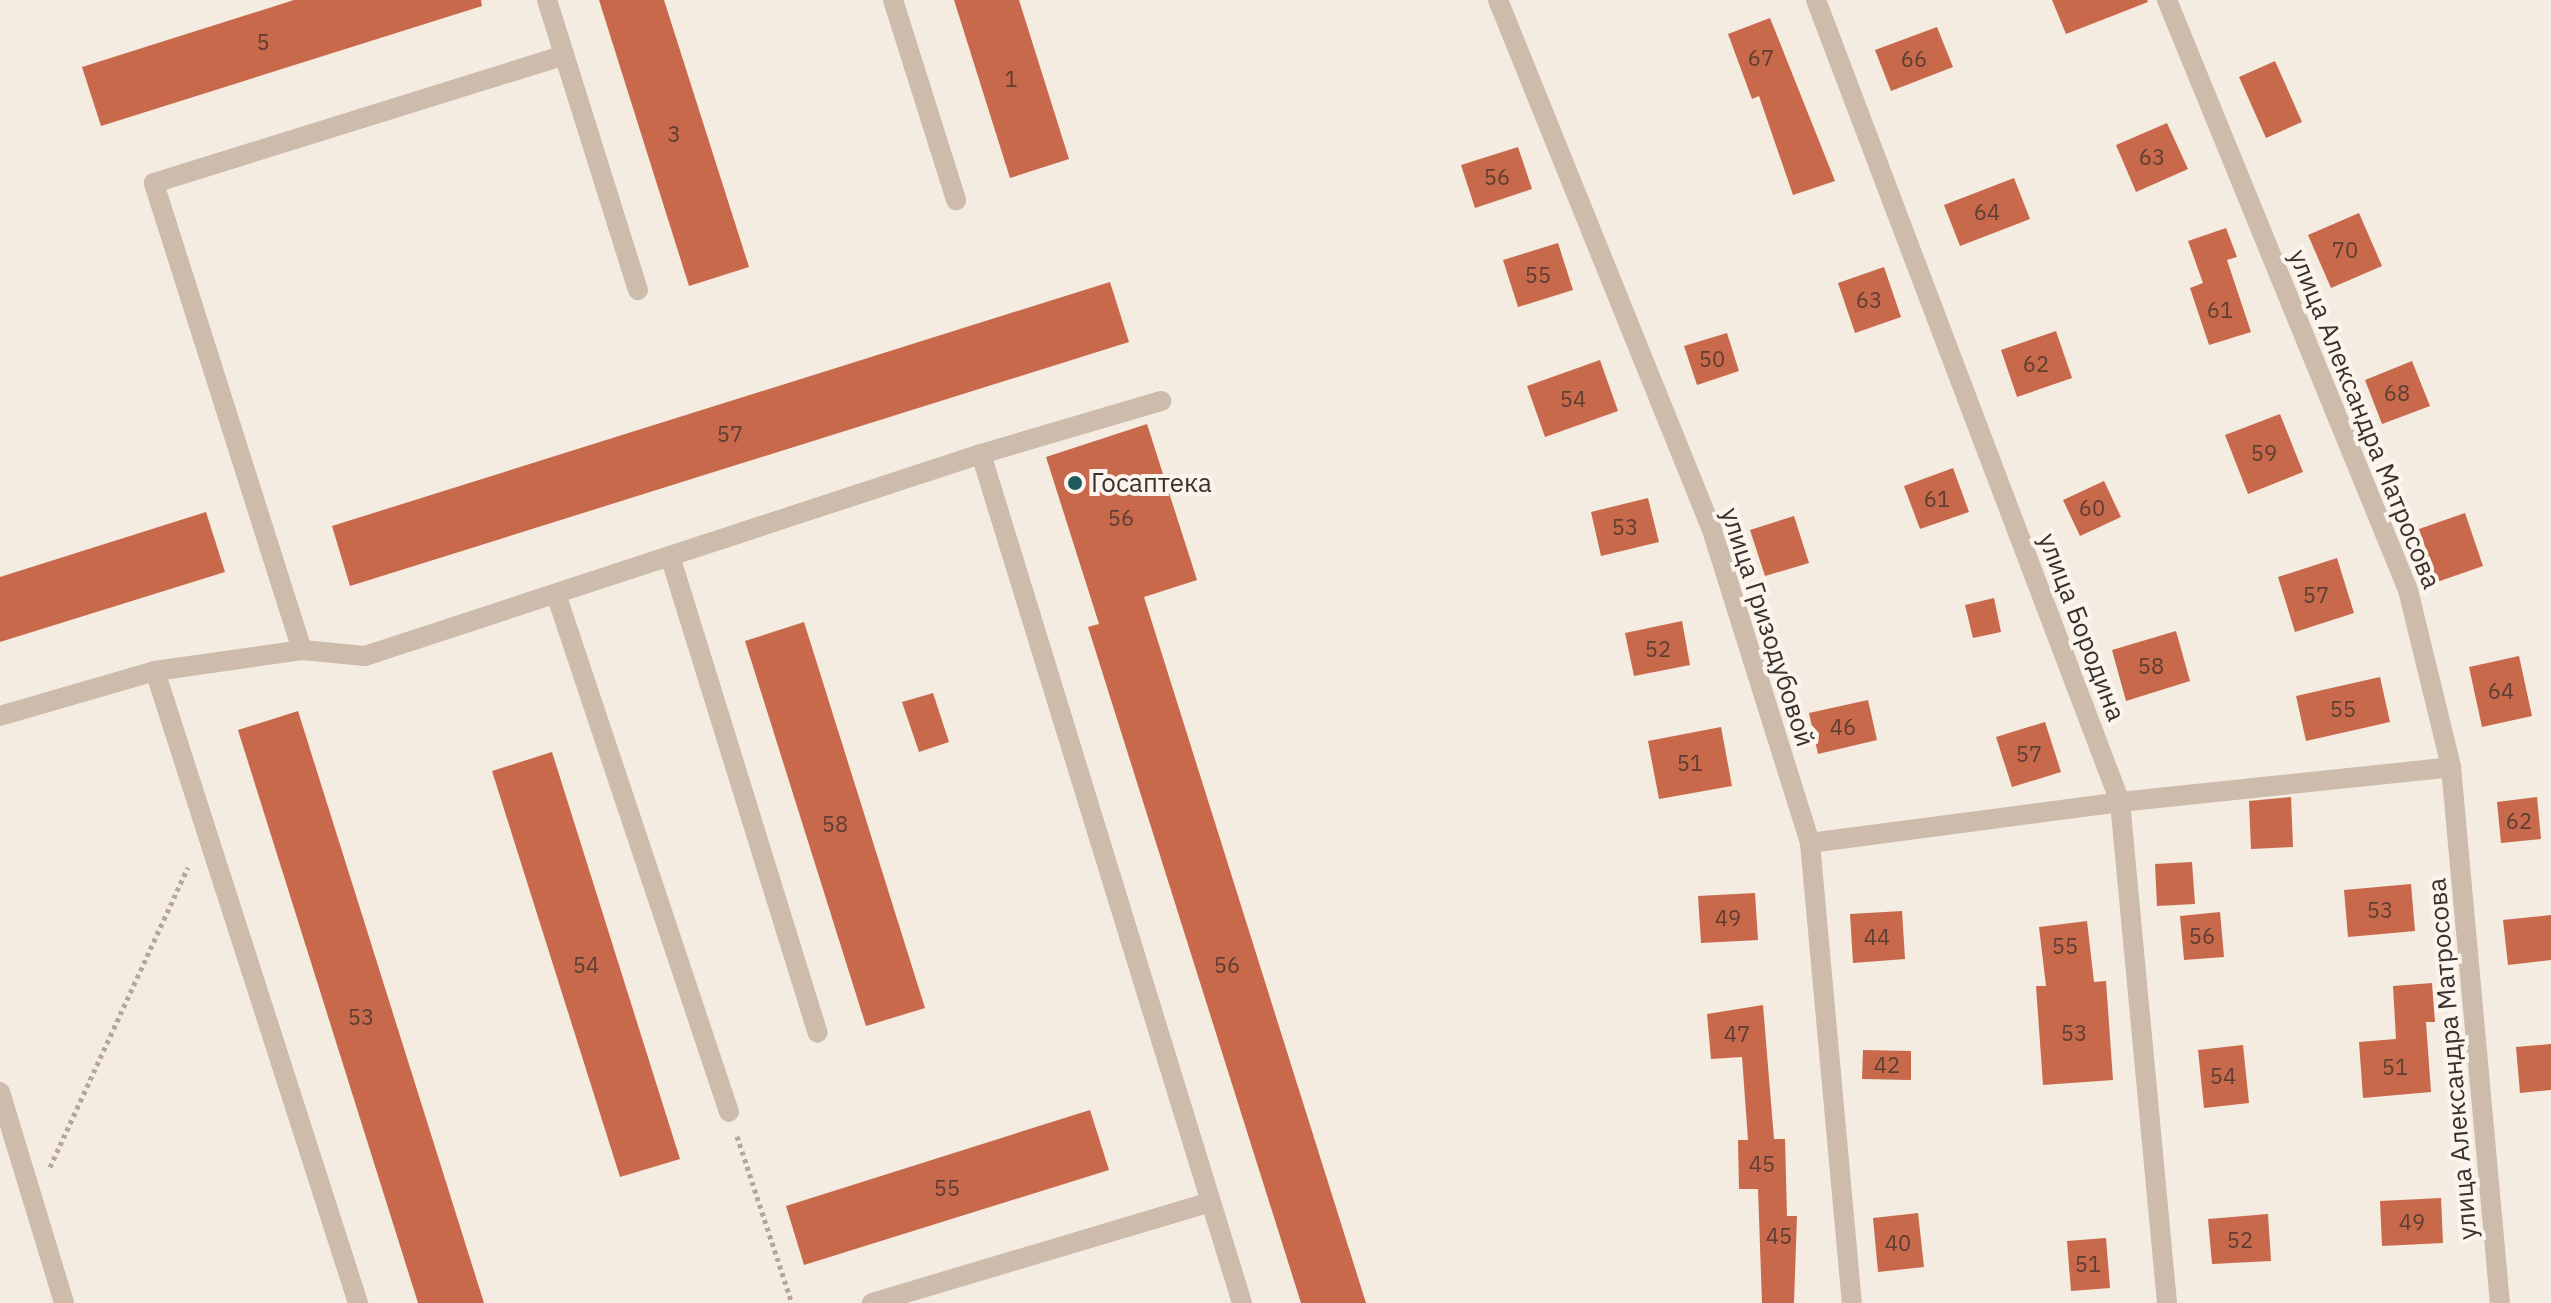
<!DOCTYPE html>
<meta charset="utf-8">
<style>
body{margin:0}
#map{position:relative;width:2551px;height:1303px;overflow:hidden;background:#f4ebe1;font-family:"IBM Plex Sans",sans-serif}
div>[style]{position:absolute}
.building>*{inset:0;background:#c8694b}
.path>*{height:5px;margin-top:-2.5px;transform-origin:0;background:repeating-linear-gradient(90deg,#b9a596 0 4px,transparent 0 8px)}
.lane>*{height:20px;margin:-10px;padding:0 10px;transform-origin:10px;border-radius:10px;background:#cdbbac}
.street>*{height:20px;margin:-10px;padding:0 10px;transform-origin:10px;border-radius:10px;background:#cdbbac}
.dots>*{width:22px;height:22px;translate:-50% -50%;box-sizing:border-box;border:4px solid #fbf5ee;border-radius:50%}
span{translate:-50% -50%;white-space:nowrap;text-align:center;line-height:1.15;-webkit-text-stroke:8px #fbf5ee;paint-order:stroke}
.number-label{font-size:22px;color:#5e3e33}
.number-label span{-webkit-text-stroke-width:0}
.street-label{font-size:26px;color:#3b302b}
.poi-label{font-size:26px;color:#3b302b}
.left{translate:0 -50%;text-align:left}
</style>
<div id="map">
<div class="building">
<i style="clip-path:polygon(294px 0,481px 0,482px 6px,101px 126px,82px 67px)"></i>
<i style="clip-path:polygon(599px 0,664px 0,749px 267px,689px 286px)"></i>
<i style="clip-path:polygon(954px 0,1019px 0,1069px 159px,1010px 178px)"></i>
<i style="clip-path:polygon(2052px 0,2147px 0,2148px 2px,2066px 34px)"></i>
<i style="clip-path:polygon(1770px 18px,1835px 181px,1793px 195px,1759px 96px,1752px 99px,1728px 34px)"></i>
<i style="clip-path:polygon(1937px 27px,1953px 67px,1891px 91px,1875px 50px)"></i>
<i style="clip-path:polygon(2275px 61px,2302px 122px,2266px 138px,2239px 77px)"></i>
<i style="clip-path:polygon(2167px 123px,2188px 169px,2136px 192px,2116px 145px)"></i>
<i style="clip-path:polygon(1518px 147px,1532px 189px,1475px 208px,1461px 165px)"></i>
<i style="clip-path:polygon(2014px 178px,2030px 219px,1960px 246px,1944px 205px)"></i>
<i style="clip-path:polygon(2359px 213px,2382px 266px,2331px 288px,2308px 235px)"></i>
<i style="clip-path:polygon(2226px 228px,2237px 257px,2227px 260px,2251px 332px,2209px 345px,2190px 288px,2203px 283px,2188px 241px)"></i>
<i style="clip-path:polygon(1558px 243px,1573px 290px,1518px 307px,1503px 260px)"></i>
<i style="clip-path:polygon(1884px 267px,1901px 317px,1855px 333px,1838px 283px)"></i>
<i style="clip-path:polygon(1110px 282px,1129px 342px,350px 586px,332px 526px)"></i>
<i style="clip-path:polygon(2056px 331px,2072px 378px,2017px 397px,2001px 350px)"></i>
<i style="clip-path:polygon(1727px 333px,1739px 371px,1697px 385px,1684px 346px)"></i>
<i style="clip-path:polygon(1600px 360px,1618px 411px,1545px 437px,1527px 386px)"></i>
<i style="clip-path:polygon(2412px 361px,2430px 406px,2382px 424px,2365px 380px)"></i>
<i style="clip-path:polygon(2280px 414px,2303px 472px,2248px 494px,2225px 435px)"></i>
<i style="clip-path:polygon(1147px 424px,1197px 580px,1144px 597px,1366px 1303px,1301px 1303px,1088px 627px,1099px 624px,1046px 457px)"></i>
<i style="clip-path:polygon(1953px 468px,1969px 512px,1920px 529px,1904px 486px)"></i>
<i style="clip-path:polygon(2104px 481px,2121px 517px,2080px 536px,2063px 500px)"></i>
<i style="clip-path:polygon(1648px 498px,1659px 542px,1601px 556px,1591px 512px)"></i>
<i style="clip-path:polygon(206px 512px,225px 572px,0 642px,0 577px)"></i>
<i style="clip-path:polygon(2465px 513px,2483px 566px,2437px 582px,2419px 529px)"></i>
<i style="clip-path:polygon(1794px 516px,1809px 563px,1765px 576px,1750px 530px)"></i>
<i style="clip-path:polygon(2337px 558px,2354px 613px,2295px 632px,2278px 577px)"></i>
<i style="clip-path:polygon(1994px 598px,2001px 632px,1973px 638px,1965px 605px)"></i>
<i style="clip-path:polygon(1682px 621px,1690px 665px,1634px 676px,1625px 633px)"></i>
<i style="clip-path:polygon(804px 622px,925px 1008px,866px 1026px,745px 641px)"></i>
<i style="clip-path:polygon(2176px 631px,2190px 681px,2126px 701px,2112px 650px)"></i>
<i style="clip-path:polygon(2519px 656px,2532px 716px,2482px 727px,2469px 667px)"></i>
<i style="clip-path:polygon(2380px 677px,2390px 722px,2306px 741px,2296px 696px)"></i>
<i style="clip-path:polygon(933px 693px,949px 742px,919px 752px,902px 702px)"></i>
<i style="clip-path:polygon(1868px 700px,1877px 740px,1818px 754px,1809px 713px)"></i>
<i style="clip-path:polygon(298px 711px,484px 1303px,418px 1303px,238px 730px)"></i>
<i style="clip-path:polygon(2045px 722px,2061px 772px,2012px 787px,1996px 737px)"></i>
<i style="clip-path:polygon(1721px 727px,1732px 786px,1659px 799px,1648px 741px)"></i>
<i style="clip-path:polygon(552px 752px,680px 1159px,620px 1177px,492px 771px)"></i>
<i style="clip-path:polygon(2291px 797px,2293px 847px,2251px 849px,2249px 801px)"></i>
<i style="clip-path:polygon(2537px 797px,2541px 839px,2501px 843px,2497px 802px)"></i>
<i style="clip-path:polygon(2192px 862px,2195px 904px,2157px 906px,2155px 864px)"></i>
<i style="clip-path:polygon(2411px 884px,2415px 931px,2348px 937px,2344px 890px)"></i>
<i style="clip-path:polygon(1755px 893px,1758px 940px,1701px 943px,1698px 896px)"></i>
<i style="clip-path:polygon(1902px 911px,1905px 959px,1853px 963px,1850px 914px)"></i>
<i style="clip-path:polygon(2220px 912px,2224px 957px,2184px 960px,2180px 916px)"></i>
<i style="clip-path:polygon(2551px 915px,2551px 960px,2508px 965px,2503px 920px)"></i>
<i style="clip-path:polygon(2087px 921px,2094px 982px,2106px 981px,2113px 1080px,2043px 1085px,2036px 986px,2046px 986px,2039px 927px)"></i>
<i style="clip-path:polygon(2432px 983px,2435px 1022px,2426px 1022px,2431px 1092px,2363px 1098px,2359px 1042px,2396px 1039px,2393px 986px)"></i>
<i style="clip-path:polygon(1763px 1005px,1774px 1139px,1785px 1139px,1787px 1216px,1797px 1216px,1794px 1303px,1762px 1303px,1758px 1189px,1739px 1189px,1738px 1140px,1748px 1140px,1742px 1057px,1711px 1059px,1707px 1014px)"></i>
<i style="clip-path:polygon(2551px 1044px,2551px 1090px,2520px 1093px,2516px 1047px)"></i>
<i style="clip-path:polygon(2243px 1045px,2249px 1103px,2204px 1108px,2198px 1050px)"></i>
<i style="clip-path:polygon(1863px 1050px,1911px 1051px,1911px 1080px,1862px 1079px)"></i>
<i style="clip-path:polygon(1090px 1110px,1109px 1170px,804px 1265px,786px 1206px)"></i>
<i style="clip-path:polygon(2441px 1198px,2443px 1243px,2382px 1246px,2380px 1201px)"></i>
<i style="clip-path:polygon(1918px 1213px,1924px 1267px,1878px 1272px,1873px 1218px)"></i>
<i style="clip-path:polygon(2268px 1214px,2271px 1261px,2212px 1264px,2208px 1219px)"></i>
<i style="clip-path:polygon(2106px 1238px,2110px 1288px,2071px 1291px,2067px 1241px)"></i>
</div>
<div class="path">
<i style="left:737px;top:1136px;width:176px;rotate:71.8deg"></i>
<i style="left:50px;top:1167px;width:330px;rotate:-65.3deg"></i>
</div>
<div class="lane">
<i style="left:547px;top:0;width:304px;rotate:72.6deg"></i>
<i style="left:893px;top:0;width:210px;rotate:72.5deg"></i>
<i style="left:981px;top:454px;width:888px;rotate:72.91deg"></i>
<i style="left:670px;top:556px;width:499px;rotate:72.8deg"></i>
<i style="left:556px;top:594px;width:546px;rotate:71.53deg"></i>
<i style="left:302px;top:650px;width:490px;rotate:-107.6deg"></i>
<i style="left:154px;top:183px;width:430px;rotate:-17.3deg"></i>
<i style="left:155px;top:671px;width:664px;rotate:72.19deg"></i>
<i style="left:0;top:716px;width:161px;rotate:-16.2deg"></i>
<i style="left:155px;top:671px;width:148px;rotate:-8.1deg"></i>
<i style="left:302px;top:650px;width:63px;rotate:5.4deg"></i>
<i style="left:365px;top:656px;width:648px;rotate:-18.16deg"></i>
<i style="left:981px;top:454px;width:188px;rotate:-16.4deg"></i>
<i style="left:1810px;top:843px;width:313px;rotate:-7.5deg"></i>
<i style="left:2120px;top:802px;width:333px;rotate:-6deg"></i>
<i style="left:0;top:1092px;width:220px;rotate:73.1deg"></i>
<i style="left:872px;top:1303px;width:353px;rotate:-16.6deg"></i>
</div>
<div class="street">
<i style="left:1498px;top:0;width:572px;rotate:68.01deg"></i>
<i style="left:1712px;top:530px;width:328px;rotate:72.6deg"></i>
<i style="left:1810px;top:843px;width:462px;rotate:84.8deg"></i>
<i style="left:1816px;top:0;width:858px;rotate:69.24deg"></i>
<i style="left:2120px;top:802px;width:503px;rotate:84.64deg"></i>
<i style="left:2167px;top:0;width:637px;rotate:67.78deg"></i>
<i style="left:2408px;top:590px;width:182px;rotate:76.3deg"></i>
<i style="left:2451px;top:767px;width:538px;rotate:84.78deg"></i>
</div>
<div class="dots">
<i style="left:1075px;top:483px;background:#1f5a5e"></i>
</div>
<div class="number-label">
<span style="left:263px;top:42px">5</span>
<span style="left:1761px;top:58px">67</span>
<span style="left:1914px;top:59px">66</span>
<span style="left:1011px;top:79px">1</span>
<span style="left:674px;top:134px">3</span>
<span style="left:2152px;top:157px">63</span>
<span style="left:1497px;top:177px">56</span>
<span style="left:1987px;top:212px">64</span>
<span style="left:2345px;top:250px">70</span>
<span style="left:1538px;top:275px">55</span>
<span style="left:1869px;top:300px">63</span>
<span style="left:2220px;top:310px">61</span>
<span style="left:1712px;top:359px">50</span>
<span style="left:2036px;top:364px">62</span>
<span style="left:2397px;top:393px">68</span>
<span style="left:1573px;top:399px">54</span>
<span style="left:730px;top:434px">57</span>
<span style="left:2264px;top:453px">59</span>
<span style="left:1937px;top:499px">61</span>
<span style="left:2092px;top:508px">60</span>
<span style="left:1121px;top:518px">56</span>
<span style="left:1625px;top:527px">53</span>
<span style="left:2316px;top:595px">57</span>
<span style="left:1658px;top:649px">52</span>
<span style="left:2151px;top:666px">58</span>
<span style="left:2501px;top:691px">64</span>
<span style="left:2343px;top:709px">55</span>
<span style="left:1843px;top:727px">46</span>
<span style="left:2029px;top:754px">57</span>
<span style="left:1690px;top:763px">51</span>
<span style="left:2519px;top:821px">62</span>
<span style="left:835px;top:824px">58</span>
<span style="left:2380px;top:910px">53</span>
<span style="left:1728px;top:918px">49</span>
<span style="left:2202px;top:936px">56</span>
<span style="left:1877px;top:937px">44</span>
<span style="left:2065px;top:946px">55</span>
<span style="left:586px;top:965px">54</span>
<span style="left:1227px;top:965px">56</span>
<span style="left:361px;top:1017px">53</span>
<span style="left:2074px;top:1033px">53</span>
<span style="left:1737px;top:1034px">47</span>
<span style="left:1887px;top:1065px">42</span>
<span style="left:2395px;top:1067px">51</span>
<span style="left:2223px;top:1076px">54</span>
<span style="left:1762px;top:1164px">45</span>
<span style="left:947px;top:1188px">55</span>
<span style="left:2412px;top:1222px">49</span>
<span style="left:1779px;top:1236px">45</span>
<span style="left:2240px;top:1240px">52</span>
<span style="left:1898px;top:1243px">40</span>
<span style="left:2088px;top:1264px">51</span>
</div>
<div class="street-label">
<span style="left:2365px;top:419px;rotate:68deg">улица Александра Матросова</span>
<span style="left:1768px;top:627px;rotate:72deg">улица Гризодубовой</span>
<span style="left:2082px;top:627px;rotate:69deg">улица Бородина</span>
<span style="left:2452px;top:1059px;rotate:-95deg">улица Александра Матросова</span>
</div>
<div class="poi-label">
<span class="left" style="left:1091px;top:483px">Госаптека</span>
</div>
</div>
